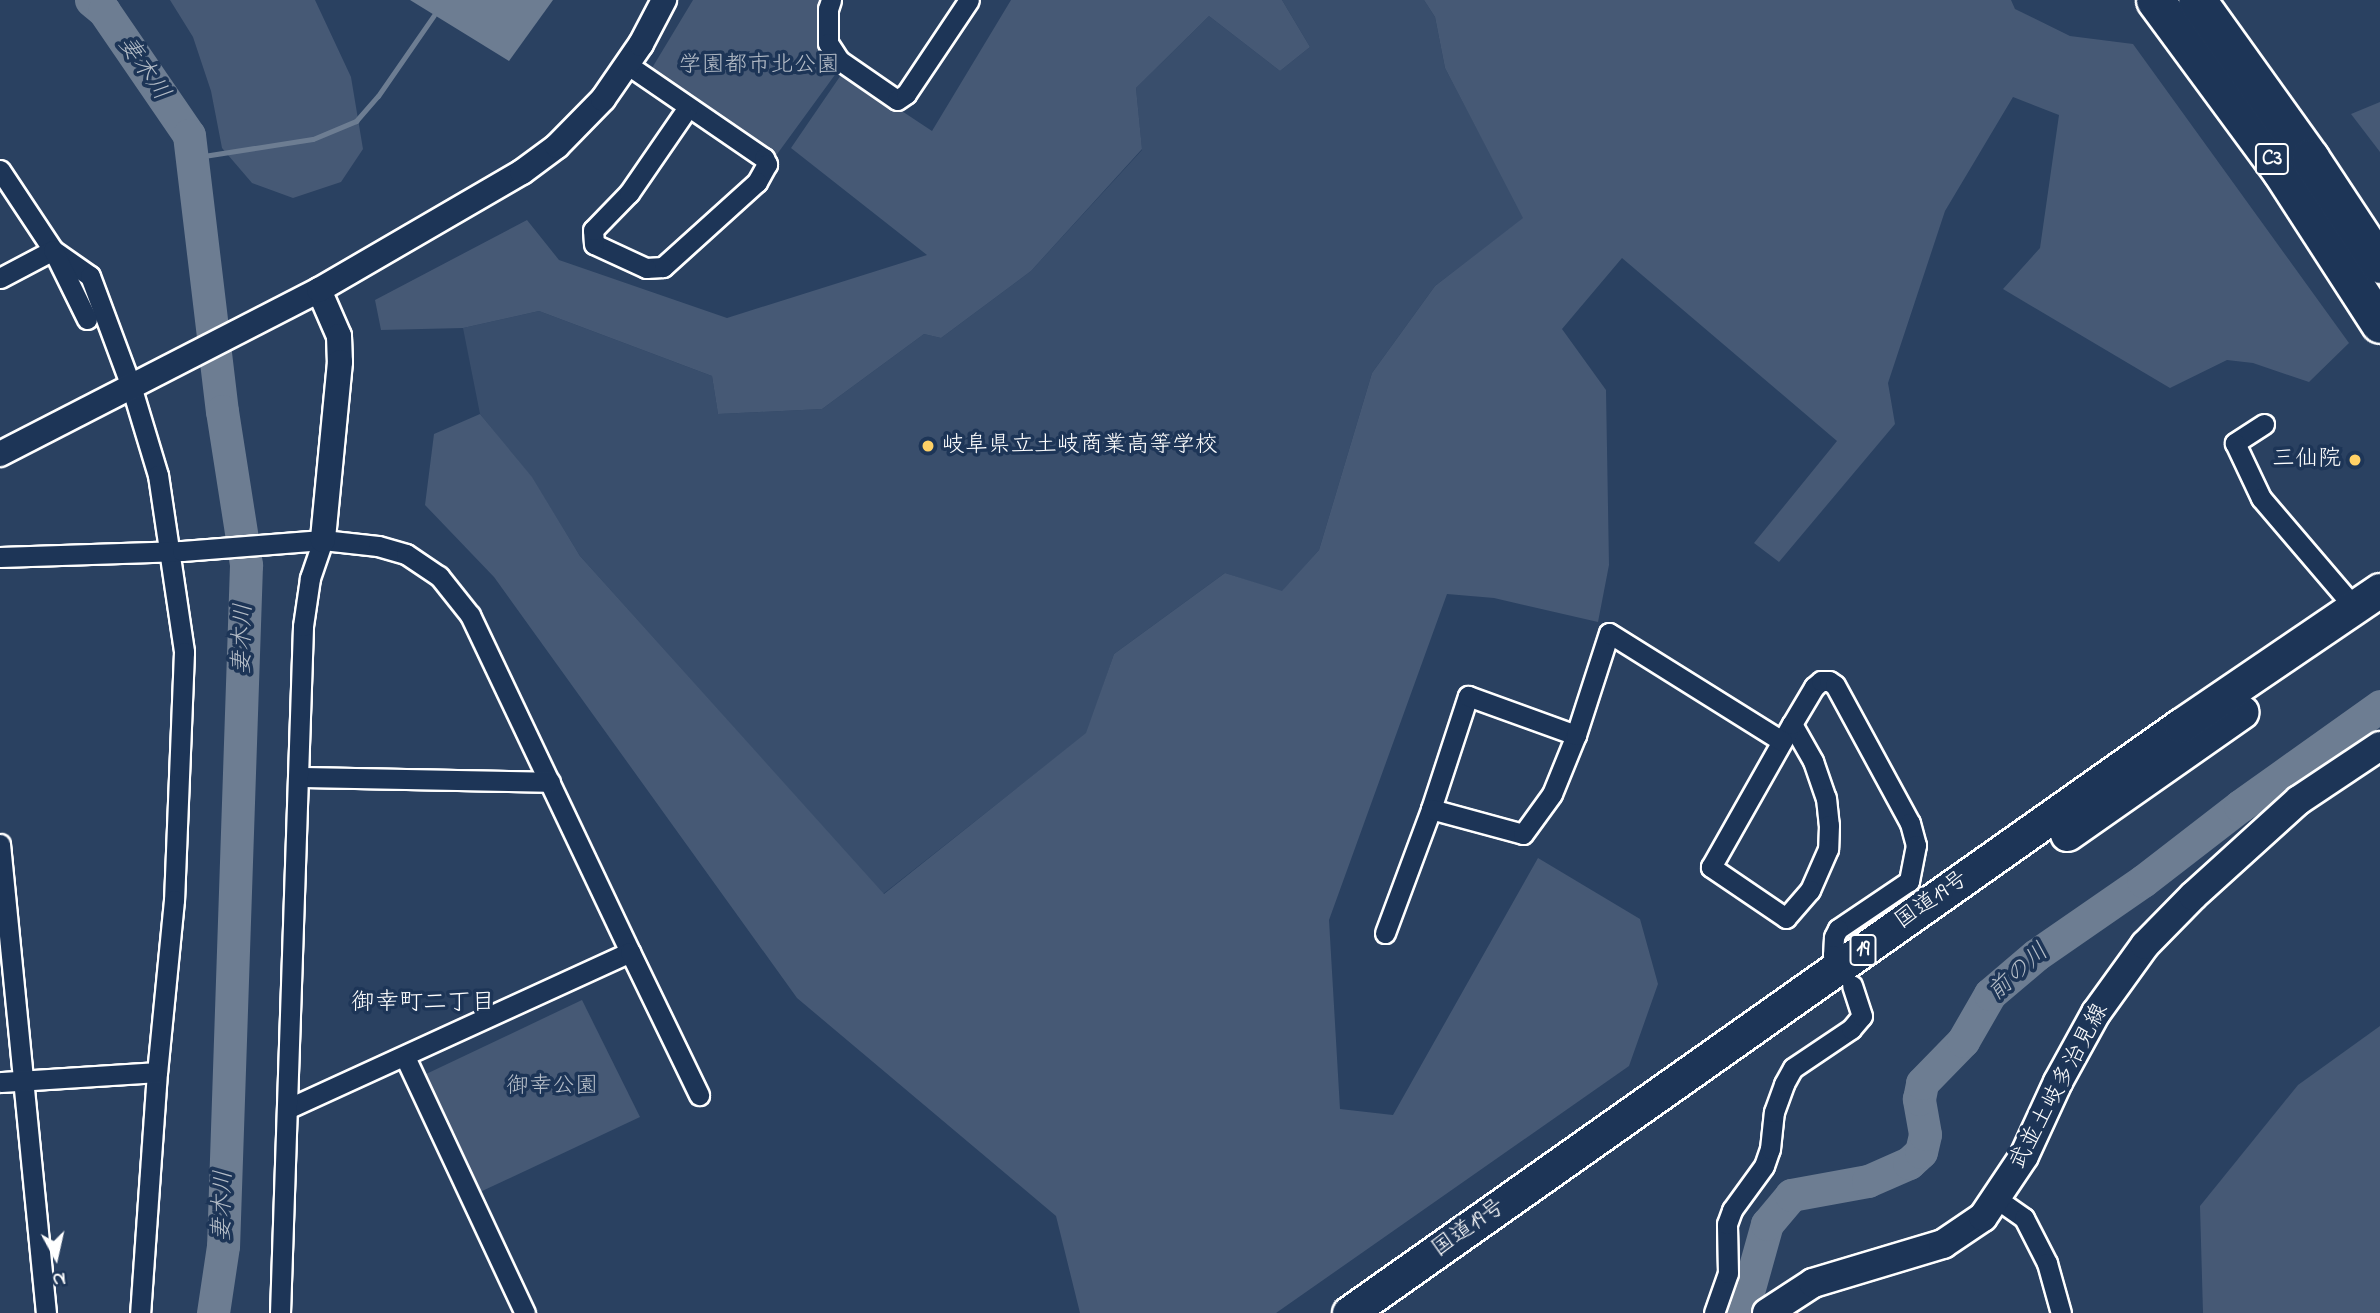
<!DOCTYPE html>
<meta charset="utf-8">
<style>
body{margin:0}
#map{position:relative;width:2380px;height:1313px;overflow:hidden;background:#2a4161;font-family:"Indie Flower","Klee One",sans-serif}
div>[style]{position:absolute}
.built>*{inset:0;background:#394e6c}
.green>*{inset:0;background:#465975}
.water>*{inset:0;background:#6d7d92}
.stream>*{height:5px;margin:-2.5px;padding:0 2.5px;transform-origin:2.5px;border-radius:2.5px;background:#6d7d92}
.river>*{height:33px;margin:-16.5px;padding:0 16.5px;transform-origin:16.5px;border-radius:16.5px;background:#6d7d92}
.roads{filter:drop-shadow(2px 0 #fff) drop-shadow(-2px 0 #fff) drop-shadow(0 2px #fff) drop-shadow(0 -2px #fff)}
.minor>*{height:19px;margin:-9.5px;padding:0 9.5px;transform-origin:9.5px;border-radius:9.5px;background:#1d3557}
.tertiary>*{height:24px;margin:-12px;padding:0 12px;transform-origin:12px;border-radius:12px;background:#1d3557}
.secondary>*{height:28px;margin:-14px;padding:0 14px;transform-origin:14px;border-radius:14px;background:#1d3557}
.trunk>*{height:33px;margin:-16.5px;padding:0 16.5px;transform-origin:16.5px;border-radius:16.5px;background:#1d3557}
.motorway>*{height:37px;margin:-18.5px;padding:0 18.5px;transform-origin:18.5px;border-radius:18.5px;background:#1d3557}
.dots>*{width:19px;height:19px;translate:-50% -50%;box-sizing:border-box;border:4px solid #1d3557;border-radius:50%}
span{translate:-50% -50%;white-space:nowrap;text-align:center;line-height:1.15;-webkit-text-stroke:7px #1d3557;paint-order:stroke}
.shield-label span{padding:2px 5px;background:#1d3557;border:2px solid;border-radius:5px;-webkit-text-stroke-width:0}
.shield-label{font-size:21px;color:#fff;font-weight:700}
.park-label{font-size:23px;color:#b5bdc8}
.poi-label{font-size:23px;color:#fff}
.left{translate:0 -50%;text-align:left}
.right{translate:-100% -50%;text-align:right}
.street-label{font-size:23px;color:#fff}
.water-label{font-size:24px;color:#b6bec8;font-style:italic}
.neighbourhood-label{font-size:24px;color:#fff}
.north{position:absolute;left:21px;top:1222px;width:70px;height:70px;-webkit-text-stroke:5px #1d3557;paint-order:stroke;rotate:172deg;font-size:19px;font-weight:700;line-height:28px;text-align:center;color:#fff}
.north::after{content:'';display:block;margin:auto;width:24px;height:32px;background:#fff;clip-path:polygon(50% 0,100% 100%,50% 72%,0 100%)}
</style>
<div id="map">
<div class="built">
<i style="clip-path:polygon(1282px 0,1424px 0,1435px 17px,1445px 68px,1524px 218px,1435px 286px,1372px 373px,1319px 550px,1282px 592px,1225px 573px,1114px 654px,1087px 733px,883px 894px,580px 556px,532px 478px,480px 414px,463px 328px,539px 311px,712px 376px,718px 414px,822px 409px,924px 334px,941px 338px,1031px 271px,1142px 150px,1136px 88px,1209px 16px,1280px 71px,1310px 47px)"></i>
</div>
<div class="green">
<i style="clip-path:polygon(170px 0,315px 0,351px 77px,363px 149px,341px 182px,293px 198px,252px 183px,222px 148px,211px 91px,193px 37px)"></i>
<i style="clip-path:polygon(693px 0,823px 0,818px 19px,819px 38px,831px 66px,837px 72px,775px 157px,649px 73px)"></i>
<i style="clip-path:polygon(1011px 0,1282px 0,1310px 47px,1280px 71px,1209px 16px,1136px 88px,1142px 149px,1031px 271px,941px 338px,924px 334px,822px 409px,718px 414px,712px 376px,539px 311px,463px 328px,381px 330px,375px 300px,527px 220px,559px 260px,727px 318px,927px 255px,791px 148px,843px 72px,932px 131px)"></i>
<i style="clip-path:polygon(1424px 0,2011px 0,2015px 9px,2070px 36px,2133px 44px,2349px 343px,2309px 382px,2253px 363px,2227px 360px,2170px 388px,2003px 289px,2040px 248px,2059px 115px,2013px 97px,1945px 211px,1888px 383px,1895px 424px,1779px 562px,1754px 543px,1837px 441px,1622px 258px,1562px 329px,1606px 390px,1609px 565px,1598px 622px,1494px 598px,1447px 594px,1329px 920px,1340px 1109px,1393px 1115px,1538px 858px,1640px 919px,1658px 984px,1629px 1066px,1276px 1313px,1080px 1313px,1056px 1216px,797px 998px,494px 577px,425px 505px,434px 434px,480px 414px,532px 477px,580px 556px,884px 894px,1086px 733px,1114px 654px,1225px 573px,1282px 591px,1319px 550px,1372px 373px,1435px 286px,1523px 218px,1445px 68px,1435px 17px)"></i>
<i style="clip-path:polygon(2380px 102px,2380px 152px,2351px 114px)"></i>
<i style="clip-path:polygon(582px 1000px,640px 1117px,480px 1192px,424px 1075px)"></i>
<i style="clip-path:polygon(2380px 1026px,2380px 1313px,2203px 1313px,2200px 1206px,2298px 1085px)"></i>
</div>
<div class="water">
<i style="clip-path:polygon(410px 0,553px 0,509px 61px)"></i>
</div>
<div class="stream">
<i style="left:191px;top:158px;width:123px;rotate:-8.9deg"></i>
<i style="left:313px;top:139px;width:47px;rotate:-22.7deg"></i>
<i style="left:356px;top:121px;width:33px;rotate:-49deg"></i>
<i style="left:378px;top:96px;width:98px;rotate:-55.3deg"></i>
</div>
<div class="river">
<i style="left:91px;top:0;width:17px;rotate:40deg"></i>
<i style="left:104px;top:11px;width:150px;rotate:55.6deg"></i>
<i style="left:189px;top:135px;width:278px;rotate:83.2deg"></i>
<i style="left:222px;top:411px;width:156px;rotate:81.1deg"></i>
<i style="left:246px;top:565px;width:681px;rotate:91.93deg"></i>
<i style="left:223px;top:1246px;width:68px;rotate:98.5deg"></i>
<i style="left:1732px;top:1310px;width:18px;rotate:-38deg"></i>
<i style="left:1746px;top:1299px;width:78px;rotate:-74.4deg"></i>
<i style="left:1767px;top:1224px;width:38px;rotate:-50deg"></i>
<i style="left:1791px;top:1195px;width:78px;rotate:-10.3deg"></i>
<i style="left:1868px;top:1181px;width:45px;rotate:-23.7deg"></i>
<i style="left:1909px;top:1163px;width:16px;rotate:-43deg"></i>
<i style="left:1921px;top:1152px;width:18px;rotate:-77deg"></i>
<i style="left:1925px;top:1134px;width:36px;rotate:-100deg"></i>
<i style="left:1919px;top:1099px;width:16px;rotate:-79deg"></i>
<i style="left:1922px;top:1083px;width:59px;rotate:-45.7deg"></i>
<i style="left:1963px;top:1041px;width:54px;rotate:-60.1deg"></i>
<i style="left:1990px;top:994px;width:60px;rotate:-40.3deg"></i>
<i style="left:2036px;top:955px;width:130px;rotate:-34.7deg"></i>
<i style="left:2143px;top:881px;width:123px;rotate:-37.7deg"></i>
<i style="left:2240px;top:806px;width:172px;rotate:-35.5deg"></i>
</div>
<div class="roads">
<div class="minor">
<i style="left:831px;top:0;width:9px;rotate:108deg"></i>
<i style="left:828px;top:9px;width:34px;rotate:90deg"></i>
<i style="left:828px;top:43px;width:20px;rotate:57deg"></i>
<i style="left:839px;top:60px;width:70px;rotate:34.6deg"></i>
<i style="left:897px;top:100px;width:11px;rotate:-34deg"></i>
<i style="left:906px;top:94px;width:113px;rotate:-56.2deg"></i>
<i style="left:628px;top:65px;width:165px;rotate:34.4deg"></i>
<i style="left:764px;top:158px;width:7px;rotate:63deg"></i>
<i style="left:767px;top:164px;width:21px;rotate:119deg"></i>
<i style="left:757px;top:182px;width:127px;rotate:137.9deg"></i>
<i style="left:663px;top:267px;width:17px;rotate:177deg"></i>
<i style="left:646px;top:268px;width:57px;rotate:-155.2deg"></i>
<i style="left:594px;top:244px;width:14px;rotate:-94deg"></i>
<i style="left:593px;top:230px;width:52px;rotate:-45.8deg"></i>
<i style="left:629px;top:193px;width:104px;rotate:-55.5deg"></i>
<i style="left:0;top:170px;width:96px;rotate:56.5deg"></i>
<i style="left:53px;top:250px;width:45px;rotate:35.1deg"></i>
<i style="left:90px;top:276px;width:121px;rotate:69.6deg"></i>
<i style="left:132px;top:389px;width:90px;rotate:73.2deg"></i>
<i style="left:158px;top:475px;width:179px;rotate:81.6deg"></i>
<i style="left:184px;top:652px;width:248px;rotate:92.3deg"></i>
<i style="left:174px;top:900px;width:173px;rotate:95.6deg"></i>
<i style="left:157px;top:1072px;width:242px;rotate:94deg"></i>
<i style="left:0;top:278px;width:60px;rotate:-27.8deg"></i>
<i style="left:53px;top:250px;width:77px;rotate:63.8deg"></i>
<i style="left:2264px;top:424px;width:35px;rotate:147deg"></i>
<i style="left:2235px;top:443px;width:61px;rotate:64.7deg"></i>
<i style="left:2261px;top:498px;width:145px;rotate:49.5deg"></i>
<i style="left:0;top:557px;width:182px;rotate:-1.9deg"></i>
<i style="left:182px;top:551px;width:141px;rotate:-4.5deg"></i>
<i style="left:323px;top:540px;width:55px;rotate:6.2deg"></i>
<i style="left:378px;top:546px;width:29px;rotate:16deg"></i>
<i style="left:406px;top:554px;width:40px;rotate:34deg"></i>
<i style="left:439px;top:576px;width:50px;rotate:51.5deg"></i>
<i style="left:470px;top:615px;width:373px;rotate:64.6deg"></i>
<i style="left:630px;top:952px;width:377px;rotate:155.4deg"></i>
<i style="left:1792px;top:724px;width:43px;rotate:60.4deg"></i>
<i style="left:1813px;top:761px;width:39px;rotate:71deg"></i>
<i style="left:1826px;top:798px;width:27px;rotate:84deg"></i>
<i style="left:1829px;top:825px;width:24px;rotate:92deg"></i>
<i style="left:1828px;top:849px;width:45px;rotate:113.7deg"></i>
<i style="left:1810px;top:890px;width:37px;rotate:131deg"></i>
<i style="left:1786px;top:918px;width:91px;rotate:-145.8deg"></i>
<i style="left:1711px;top:867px;width:164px;rotate:-60.5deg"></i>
<i style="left:1792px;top:724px;width:43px;rotate:-59.3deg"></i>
<i style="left:1814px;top:687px;width:9px;rotate:-41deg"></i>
<i style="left:1821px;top:681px;width:8px"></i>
<i style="left:1829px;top:681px;width:7px;rotate:34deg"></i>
<i style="left:1835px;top:685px;width:157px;rotate:61.5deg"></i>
<i style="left:1910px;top:823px;width:23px;rotate:75deg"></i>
<i style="left:1916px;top:845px;width:37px;rotate:101deg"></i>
<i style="left:1909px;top:881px;width:86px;rotate:145.9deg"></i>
<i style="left:1838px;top:929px;width:9px;rotate:117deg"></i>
<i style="left:1834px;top:937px;width:18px;rotate:93deg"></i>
<i style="left:1833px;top:955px;width:13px;rotate:58deg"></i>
<i style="left:300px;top:777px;width:250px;rotate:1.1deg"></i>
<i style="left:1431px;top:809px;width:119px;rotate:-71.9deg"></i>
<i style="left:1468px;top:696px;width:115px;rotate:19.9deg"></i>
<i style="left:0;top:844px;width:471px;rotate:84.4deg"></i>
<i style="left:1385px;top:933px;width:132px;rotate:-69.6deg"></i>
<i style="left:1431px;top:809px;width:95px;rotate:15.2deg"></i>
<i style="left:1523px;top:834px;width:49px;rotate:-54.1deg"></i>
<i style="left:1552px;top:794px;width:64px;rotate:-67.9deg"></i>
<i style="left:1576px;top:735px;width:107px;rotate:-72.1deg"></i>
<i style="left:1609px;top:633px;width:204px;rotate:32deg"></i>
<i style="left:630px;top:952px;width:159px;rotate:64.2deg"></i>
<i style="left:405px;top:1057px;width:283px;rotate:64.9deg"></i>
<i style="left:0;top:1082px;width:157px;rotate:-3.6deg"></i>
<i style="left:1997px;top:1199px;width:33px;rotate:35deg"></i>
<i style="left:2024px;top:1218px;width:51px;rotate:62.9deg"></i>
<i style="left:2047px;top:1263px;width:52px;rotate:74.4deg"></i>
<i style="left:280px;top:1313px;width:687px;rotate:-88.08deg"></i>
<i style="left:303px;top:626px;width:49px;rotate:-81.7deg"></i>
<i style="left:310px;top:578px;width:40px;rotate:-71.1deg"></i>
<i style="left:1714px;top:1313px;width:42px;rotate:-70.7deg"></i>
<i style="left:1728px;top:1273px;width:49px;rotate:-91.2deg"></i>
<i style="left:1727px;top:1224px;width:15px;rotate:-70deg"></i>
<i style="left:1732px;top:1210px;width:54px;rotate:-54deg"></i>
<i style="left:1764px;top:1166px;width:18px;rotate:-71deg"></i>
<i style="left:1770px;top:1149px;width:37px;rotate:-84deg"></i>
<i style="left:1774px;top:1112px;width:30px;rotate:-70deg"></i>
<i style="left:1784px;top:1084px;width:18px;rotate:-61deg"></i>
<i style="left:1793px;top:1068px;width:70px;rotate:-33.9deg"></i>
<i style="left:1851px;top:1029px;width:17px;rotate:-50deg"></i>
<i style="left:1862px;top:1016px;width:32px;rotate:-108deg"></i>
</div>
<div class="tertiary">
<i style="left:319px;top:290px;width:50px;rotate:66.5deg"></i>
<i style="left:339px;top:336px;width:26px;rotate:88deg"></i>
<i style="left:340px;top:362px;width:179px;rotate:95.5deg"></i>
<i style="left:0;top:454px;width:359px;rotate:-27.2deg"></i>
<i style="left:319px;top:290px;width:235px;rotate:-30.2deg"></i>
<i style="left:522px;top:172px;width:44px;rotate:-36.6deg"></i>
<i style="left:557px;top:146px;width:66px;rotate:-45.6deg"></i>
<i style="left:603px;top:99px;width:67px;rotate:-55.4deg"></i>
<i style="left:641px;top:44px;width:50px;rotate:-62.4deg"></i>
</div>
<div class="secondary">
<i style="left:1767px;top:1313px;width:55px;rotate:-33.1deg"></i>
<i style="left:1813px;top:1283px;width:136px;rotate:-16.7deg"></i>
<i style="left:1943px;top:1244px;width:48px;rotate:-34deg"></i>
<i style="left:1983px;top:1217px;width:73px;rotate:-56.1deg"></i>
<i style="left:2024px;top:1156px;width:81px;rotate:-65.3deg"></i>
<i style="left:2058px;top:1082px;width:79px;rotate:-61.2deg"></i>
<i style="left:2096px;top:1013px;width:84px;rotate:-54.2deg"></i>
<i style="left:2145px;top:945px;width:69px;rotate:-45.6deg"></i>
<i style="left:2193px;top:896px;width:143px;rotate:-42.2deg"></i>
<i style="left:2299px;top:800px;width:97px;rotate:-33.7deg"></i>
</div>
<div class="trunk">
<i style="left:2067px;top:834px;width:213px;rotate:-35deg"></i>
<i style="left:1349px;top:1313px;width:1019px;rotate:-35.25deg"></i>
<i style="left:2181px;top:725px;width:240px;rotate:-34.2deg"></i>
</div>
<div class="motorway">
<i style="left:2155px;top:0;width:212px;rotate:53.6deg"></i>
<i style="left:2281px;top:171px;width:182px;rotate:57.1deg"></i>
<i style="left:2197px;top:0;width:194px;rotate:54.4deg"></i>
<i style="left:2310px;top:158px;width:127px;rotate:56.6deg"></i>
</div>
</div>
<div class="dots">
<i style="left:928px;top:446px;background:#ffd166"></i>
<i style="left:2355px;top:460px;background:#ffd166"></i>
</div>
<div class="shield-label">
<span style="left:2272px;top:159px">C3</span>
<span style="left:1863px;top:950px">19</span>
</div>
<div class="park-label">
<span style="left:759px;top:66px">学園都市北公園</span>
<span style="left:552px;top:1087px">御幸公園</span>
</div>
<div class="poi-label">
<span class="left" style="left:942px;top:446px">岐阜県立土岐商業高等学校</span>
<span class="right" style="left:2341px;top:460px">三仙院</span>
</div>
<div class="street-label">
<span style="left:1932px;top:901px;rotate:-35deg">国道19号</span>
<span style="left:2060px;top:1087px;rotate:-62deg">武並土岐多治見線</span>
<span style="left:1469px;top:1229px;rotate:-35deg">国道19号</span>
</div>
<div class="water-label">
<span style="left:143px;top:69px;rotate:56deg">妻木川</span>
<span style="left:244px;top:639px;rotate:-88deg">妻木川</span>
<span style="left:2019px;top:973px;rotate:-42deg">前の川</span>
<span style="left:224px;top:1206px;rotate:-88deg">妻木川</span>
</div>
<div class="neighbourhood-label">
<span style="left:423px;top:1004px">御幸町二丁目</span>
</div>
<div class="north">N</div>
</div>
